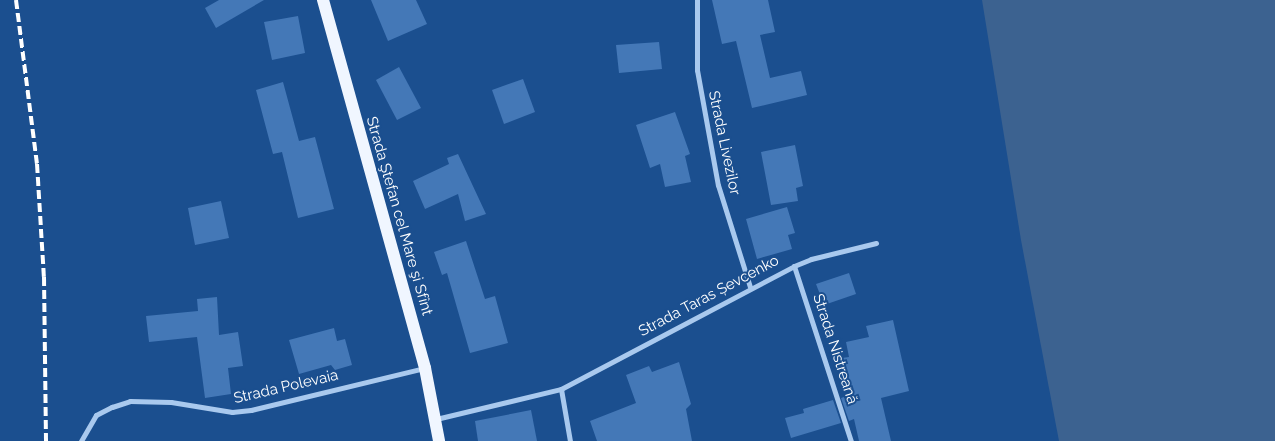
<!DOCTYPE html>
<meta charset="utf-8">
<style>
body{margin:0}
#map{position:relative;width:1275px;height:441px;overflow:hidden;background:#1b4f8f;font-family:Raleway,sans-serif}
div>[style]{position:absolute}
.water>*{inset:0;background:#3c6290}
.building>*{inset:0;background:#4478b7}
.minor>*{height:5px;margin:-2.5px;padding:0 2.5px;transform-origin:2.5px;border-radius:2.5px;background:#a9c9ee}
.primary>*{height:12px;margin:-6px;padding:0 6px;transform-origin:6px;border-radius:6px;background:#f0f6ff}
.rail>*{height:4px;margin-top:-2px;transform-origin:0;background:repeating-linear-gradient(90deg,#fff 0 9px,transparent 0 13px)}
span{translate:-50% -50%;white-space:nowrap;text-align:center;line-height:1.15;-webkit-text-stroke:4px #1b4f8f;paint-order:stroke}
.street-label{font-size:15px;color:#fff}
</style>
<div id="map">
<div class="water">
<i style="clip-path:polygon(982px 0,1275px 0,1275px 441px,1059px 441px,1021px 240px)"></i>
</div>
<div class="building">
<i style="clip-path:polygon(219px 0,264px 0,216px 28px,205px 8px)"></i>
<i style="clip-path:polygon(371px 0,416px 0,427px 24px,388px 41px)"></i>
<i style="clip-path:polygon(712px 0,768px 0,775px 32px,760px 35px,770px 78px,801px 71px,807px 95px,752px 108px,736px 41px,722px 44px)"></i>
<i style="clip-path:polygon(298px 16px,305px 53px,272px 60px,264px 22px)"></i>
<i style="clip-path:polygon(659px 42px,662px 69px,619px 73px,616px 45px)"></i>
<i style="clip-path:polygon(399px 67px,421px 108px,397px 120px,376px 80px)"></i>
<i style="clip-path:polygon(523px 79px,535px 112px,504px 124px,492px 90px)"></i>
<i style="clip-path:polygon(283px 82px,299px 141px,315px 137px,334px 209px,298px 218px,282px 152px,273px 154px,256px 90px)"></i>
<i style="clip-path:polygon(675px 112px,690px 154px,685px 156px,691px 182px,665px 187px,660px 164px,650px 168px,636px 125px)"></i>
<i style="clip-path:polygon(795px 145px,803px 186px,796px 188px,798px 201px,771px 205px,761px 152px)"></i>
<i style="clip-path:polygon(458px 154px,486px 214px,465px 221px,458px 194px,425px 209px,413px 181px,449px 164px,447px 158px)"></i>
<i style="clip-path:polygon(221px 201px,229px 238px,195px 245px,188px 208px)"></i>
<i style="clip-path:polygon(787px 207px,795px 233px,788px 235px,792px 249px,757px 259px,746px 219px)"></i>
<i style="clip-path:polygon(466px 241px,485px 299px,495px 296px,508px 343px,470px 353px,447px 273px,442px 275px,434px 252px)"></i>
<i style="clip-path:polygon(849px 273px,856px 294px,824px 305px,816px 284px)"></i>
<i style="clip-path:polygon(217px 297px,219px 335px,238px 332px,243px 366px,228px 368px,231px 394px,205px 398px,197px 337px,149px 342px,146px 316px,198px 311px,197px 299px)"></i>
<i style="clip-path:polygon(893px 320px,909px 391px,881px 398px,891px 441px,859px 441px,854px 419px,849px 421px,841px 398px,850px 395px,842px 358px,849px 357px,846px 342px,869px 337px,866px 326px)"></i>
<i style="clip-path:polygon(334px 328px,337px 341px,345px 339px,352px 365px,335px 370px,331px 365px,299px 374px,289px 340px)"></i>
<i style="clip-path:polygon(679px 362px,691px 404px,686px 409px,692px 441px,597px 441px,590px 421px,636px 403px,626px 375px,649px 366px,652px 372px)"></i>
<i style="clip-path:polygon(833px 400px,841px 423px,791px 438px,785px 418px,804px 413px,803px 409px)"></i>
<i style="clip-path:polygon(531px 410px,537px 441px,478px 441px,475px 421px)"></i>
</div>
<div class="minor">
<i style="left:697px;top:0;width:70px;rotate:90deg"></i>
<i style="left:697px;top:70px;width:117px;rotate:79.7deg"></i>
<i style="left:718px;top:185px;width:107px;rotate:72.6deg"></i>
<i style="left:794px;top:266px;width:184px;rotate:72deg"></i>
<i style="left:561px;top:389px;width:53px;rotate:80.2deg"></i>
<i style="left:436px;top:419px;width:129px;rotate:-13.5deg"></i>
<i style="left:561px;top:389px;width:263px;rotate:-27.8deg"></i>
<i style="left:794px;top:266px;width:18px;rotate:-22deg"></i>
<i style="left:811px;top:259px;width:67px;rotate:-13.8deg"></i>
<i style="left:81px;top:441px;width:30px;rotate:-60deg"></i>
<i style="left:96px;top:415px;width:18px;rotate:-27deg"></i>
<i style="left:112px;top:407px;width:19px;rotate:-18deg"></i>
<i style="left:130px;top:401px;width:41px;rotate:1.4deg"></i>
<i style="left:171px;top:402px;width:62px;rotate:9.3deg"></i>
<i style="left:232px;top:412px;width:19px;rotate:-6deg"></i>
<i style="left:251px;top:410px;width:178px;rotate:-13.6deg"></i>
</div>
<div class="primary">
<i style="left:323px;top:0;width:382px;rotate:74.5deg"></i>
<i style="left:425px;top:368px;width:74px;rotate:79.1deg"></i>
</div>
<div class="rail">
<i style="left:16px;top:0;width:165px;rotate:82.7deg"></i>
<i style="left:37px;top:164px;width:113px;rotate:86.5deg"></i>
<i style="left:44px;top:277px;width:164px;rotate:89.3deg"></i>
</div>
<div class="street-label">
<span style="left:724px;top:143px;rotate:78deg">Strada Livezilor</span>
<span style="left:399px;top:216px;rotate:74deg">Strada Ştefan cel Mare şi Sfînt</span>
<span style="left:709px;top:296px;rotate:-28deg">Strada Taras Șevcenko</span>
<span style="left:835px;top:349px;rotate:72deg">Strada Nistreană</span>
<span style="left:286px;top:387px;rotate:-13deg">Strada Polevaia</span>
</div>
</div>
